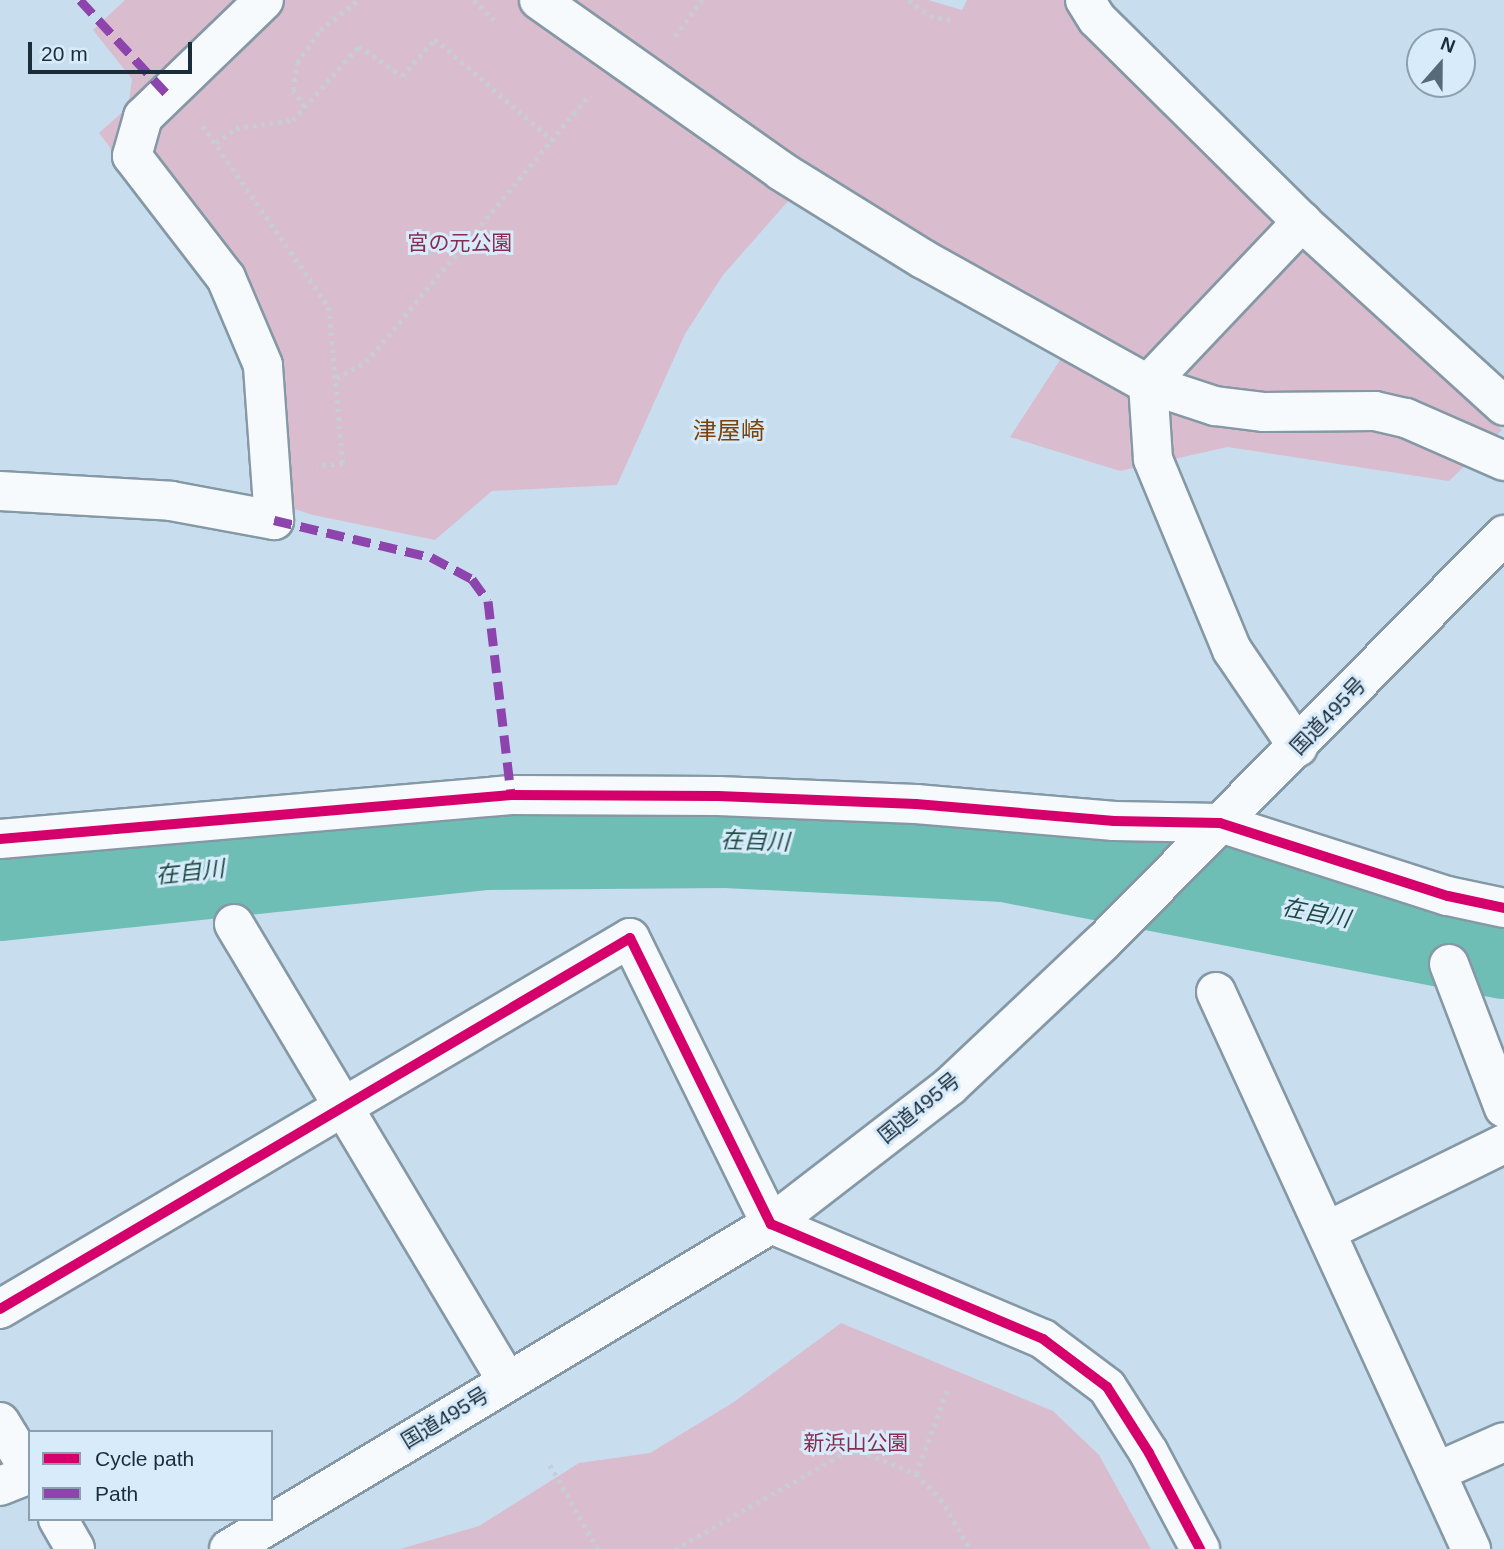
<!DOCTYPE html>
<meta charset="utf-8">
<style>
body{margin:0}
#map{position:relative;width:1504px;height:1549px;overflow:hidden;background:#c8deee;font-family:Arial,"Noto Sans JP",sans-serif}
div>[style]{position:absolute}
.green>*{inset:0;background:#dabccf}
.river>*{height:98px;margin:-49px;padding:0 49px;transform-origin:49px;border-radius:49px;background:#6fbeb6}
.path>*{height:4.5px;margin-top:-2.25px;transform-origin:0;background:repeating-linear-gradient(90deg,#c6cdd3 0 3.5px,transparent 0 8.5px)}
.roads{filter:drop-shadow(2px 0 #8598a5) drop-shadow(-2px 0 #8598a5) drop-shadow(0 2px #8598a5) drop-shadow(0 -2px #8598a5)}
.minor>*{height:38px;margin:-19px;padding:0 19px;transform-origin:19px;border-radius:19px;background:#f7fafc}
.highway>*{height:38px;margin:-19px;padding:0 19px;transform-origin:19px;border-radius:19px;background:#f7fafc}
.quiet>*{height:9px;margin-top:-4.5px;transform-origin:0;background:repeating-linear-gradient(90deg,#8e44ad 0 18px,transparent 0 27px)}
.cycleway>*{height:10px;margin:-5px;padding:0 5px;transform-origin:5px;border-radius:5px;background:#d6006c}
span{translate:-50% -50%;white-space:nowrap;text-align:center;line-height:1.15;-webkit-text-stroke:6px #d7ebfa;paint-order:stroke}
.park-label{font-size:21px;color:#882d51}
.street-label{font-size:21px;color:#192d3b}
.water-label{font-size:23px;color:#1e4b43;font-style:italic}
.quarter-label{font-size:24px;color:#7b4308}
.legend{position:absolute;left:28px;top:1430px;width:245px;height:91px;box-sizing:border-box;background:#d7ebfa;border:2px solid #8b9fae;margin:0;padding:9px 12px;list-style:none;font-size:21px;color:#192d3b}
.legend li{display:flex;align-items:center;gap:14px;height:35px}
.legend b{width:35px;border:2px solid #8b9fae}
.north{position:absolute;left:1406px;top:28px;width:70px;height:70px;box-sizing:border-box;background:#d7ebfa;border:2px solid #8b9fae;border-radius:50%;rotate:21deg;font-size:19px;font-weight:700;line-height:28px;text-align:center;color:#192d3b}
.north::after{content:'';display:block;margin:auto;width:24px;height:32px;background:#566b7a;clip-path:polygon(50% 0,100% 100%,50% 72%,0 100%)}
.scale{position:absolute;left:28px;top:42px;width:164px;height:32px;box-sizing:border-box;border:4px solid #192d3b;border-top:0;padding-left:9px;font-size:21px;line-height:24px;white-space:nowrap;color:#192d3b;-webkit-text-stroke:5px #d7ebfa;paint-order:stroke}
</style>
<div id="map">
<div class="green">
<i style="clip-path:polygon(125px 0,928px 0,962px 10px,967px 0,1064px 0,1093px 45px,1126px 61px,1183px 128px,1502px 430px,1449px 481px,1228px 447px,1120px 471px,1010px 437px,1062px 357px,870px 252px,790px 199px,723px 275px,685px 334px,617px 485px,492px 491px,435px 540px,313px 515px,251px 495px,240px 347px,214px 285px,99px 133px,128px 107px,132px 79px,93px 30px)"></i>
<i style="clip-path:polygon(841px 1323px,1053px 1411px,1099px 1455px,1151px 1549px,400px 1549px,479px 1526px,579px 1463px,650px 1453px,734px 1402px)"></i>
</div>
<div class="river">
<i style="left:0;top:892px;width:488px;rotate:-6deg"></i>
<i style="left:485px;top:841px;width:242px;rotate:-0.5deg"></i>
<i style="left:727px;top:839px;width:278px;rotate:2.9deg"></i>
<i style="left:1005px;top:853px;width:508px;rotate:11deg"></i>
</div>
<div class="path">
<i style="left:474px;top:0;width:28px;rotate:45deg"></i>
<i style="left:909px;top:0;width:26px;rotate:37deg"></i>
<i style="left:930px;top:16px;width:25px;rotate:11deg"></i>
<i style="left:675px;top:36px;width:45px;rotate:-53.1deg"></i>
<i style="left:304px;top:107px;width:20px;rotate:-123deg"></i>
<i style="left:293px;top:90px;width:27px;rotate:-82deg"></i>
<i style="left:297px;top:63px;width:40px;rotate:-55.1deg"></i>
<i style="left:320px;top:30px;width:48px;rotate:-38.3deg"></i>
<i style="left:203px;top:126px;width:221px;rotate:55.2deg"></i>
<i style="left:329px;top:307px;width:158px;rotate:84.9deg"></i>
<i style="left:343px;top:464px;width:26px;rotate:176deg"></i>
<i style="left:216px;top:143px;width:25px;rotate:-37deg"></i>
<i style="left:236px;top:128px;width:58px;rotate:-8deg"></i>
<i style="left:293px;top:120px;width:99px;rotate:-48.3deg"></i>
<i style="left:359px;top:46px;width:52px;rotate:34.9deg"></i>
<i style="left:402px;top:76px;width:50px;rotate:-48.3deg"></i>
<i style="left:435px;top:39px;width:155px;rotate:40.8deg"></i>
<i style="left:336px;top:378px;width:34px;rotate:-28deg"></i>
<i style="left:366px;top:362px;width:349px;rotate:-50.1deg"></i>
<i style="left:550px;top:1465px;width:97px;rotate:60.3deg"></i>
<i style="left:916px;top:1474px;width:90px;rotate:-69.7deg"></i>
<i style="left:675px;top:1549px;width:195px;rotate:-29.5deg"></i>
<i style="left:845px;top:1453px;width:15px;rotate:-8deg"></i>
<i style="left:860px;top:1451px;width:61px;rotate:22.3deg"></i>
<i style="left:916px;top:1474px;width:35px;rotate:45deg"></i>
<i style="left:941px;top:1499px;width:58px;rotate:59.9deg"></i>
</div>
<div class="roads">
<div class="minor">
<i style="left:539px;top:0;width:296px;rotate:35.2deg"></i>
<i style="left:781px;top:171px;width:167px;rotate:31.8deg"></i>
<i style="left:923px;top:259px;width:257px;rotate:29.1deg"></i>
<i style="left:1148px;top:384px;width:71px;rotate:18.2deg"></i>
<i style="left:1215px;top:406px;width:48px;rotate:7.1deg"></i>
<i style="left:1263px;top:412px;width:112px;rotate:-0.5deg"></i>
<i style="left:1375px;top:411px;width:32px;rotate:13deg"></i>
<i style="left:1406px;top:418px;width:107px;rotate:23.7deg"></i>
<i style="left:1085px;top:0;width:22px;rotate:58deg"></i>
<i style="left:1097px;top:19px;width:289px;rotate:44.7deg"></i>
<i style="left:1302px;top:222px;width:273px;rotate:42.3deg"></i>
<i style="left:0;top:491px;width:171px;rotate:3.3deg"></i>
<i style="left:171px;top:501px;width:105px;rotate:10.5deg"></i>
<i style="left:274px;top:520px;width:155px;rotate:-94.1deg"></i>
<i style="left:263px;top:365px;width:95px;rotate:-113deg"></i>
<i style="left:226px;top:278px;width:154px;rotate:-127.6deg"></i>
<i style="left:132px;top:156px;width:41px;rotate:-74.2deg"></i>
<i style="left:143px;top:117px;width:168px;rotate:-44deg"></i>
<i style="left:1298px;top:747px;width:117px;rotate:-124.2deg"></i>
<i style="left:1232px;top:650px;width:207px;rotate:-112.5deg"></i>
<i style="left:1153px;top:459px;width:75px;rotate:-93.8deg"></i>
<i style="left:1148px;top:384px;width:224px;rotate:-46.5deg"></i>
<i style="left:0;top:839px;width:513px;rotate:-4.92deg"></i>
<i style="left:511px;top:795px;width:207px;rotate:0.3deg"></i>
<i style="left:718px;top:796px;width:198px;rotate:2.3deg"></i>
<i style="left:916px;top:804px;width:199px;rotate:4.9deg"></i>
<i style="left:1114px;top:821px;width:106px;rotate:1.1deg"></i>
<i style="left:1220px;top:823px;width:239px;rotate:17.8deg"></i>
<i style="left:1448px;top:896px;width:57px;rotate:12.1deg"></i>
<i style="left:234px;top:924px;width:532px;rotate:59.15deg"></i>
<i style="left:1449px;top:964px;width:154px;rotate:69.1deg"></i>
<i style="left:1216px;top:992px;width:613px;rotate:65.4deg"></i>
<i style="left:1327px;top:1231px;width:197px;rotate:-26.2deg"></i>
<i style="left:0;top:1309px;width:731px;rotate:-30.49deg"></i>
<i style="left:630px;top:938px;width:319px;rotate:63.8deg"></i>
<i style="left:771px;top:1224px;width:295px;rotate:22.9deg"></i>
<i style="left:1043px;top:1339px;width:80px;rotate:36.9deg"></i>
<i style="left:1107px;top:1387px;width:78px;rotate:57.5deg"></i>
<i style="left:1149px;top:1453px;width:109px;rotate:62deg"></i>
<i style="left:0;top:1422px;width:57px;rotate:58.5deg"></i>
<i style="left:1436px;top:1472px;width:74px;rotate:-23.8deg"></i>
<i style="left:0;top:1486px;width:32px;rotate:-22deg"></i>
<i style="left:58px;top:1519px;width:34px;rotate:60deg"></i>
</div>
<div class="highway">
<i style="left:229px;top:1549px;width:632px;rotate:-30.95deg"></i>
<i style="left:771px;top:1224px;width:226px;rotate:-37.6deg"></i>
<i style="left:950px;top:1086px;width:209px;rotate:-43.3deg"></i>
<i style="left:1102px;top:943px;width:573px;rotate:-45.42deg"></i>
</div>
</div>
<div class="quiet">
<i style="left:80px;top:0;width:128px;rotate:47.2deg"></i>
<i style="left:274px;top:520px;width:161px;rotate:13.3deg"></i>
<i style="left:431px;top:557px;width:47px;rotate:28.2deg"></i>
<i style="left:472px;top:579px;width:27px;rotate:54deg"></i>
<i style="left:488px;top:601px;width:195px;rotate:83.2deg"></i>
</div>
<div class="cycleway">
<i style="left:0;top:839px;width:513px;rotate:-4.92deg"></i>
<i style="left:511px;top:795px;width:207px;rotate:0.3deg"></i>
<i style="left:718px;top:796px;width:198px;rotate:2.3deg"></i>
<i style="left:916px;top:804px;width:199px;rotate:4.9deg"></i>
<i style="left:1114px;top:821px;width:106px;rotate:1.1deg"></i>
<i style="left:1220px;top:823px;width:239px;rotate:17.8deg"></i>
<i style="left:1448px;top:896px;width:57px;rotate:12.1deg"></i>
<i style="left:0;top:1309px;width:731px;rotate:-30.49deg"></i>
<i style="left:630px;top:938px;width:319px;rotate:63.8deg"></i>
<i style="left:771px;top:1224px;width:295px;rotate:22.9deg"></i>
<i style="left:1043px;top:1339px;width:80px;rotate:36.9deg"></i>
<i style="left:1107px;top:1387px;width:78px;rotate:57.5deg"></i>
<i style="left:1149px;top:1453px;width:109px;rotate:62deg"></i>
</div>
<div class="park-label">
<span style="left:460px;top:243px">宮の元公園</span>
<span style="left:856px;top:1443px">新浜山公園</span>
</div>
<div class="street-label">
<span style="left:1328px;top:716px;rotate:-46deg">国道495号</span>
<span style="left:919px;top:1108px;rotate:-39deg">国道495号</span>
<span style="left:445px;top:1418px;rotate:-31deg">国道495号</span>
</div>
<div class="water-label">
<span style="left:755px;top:841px;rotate:2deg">在自川</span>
<span style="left:190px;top:872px;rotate:-6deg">在自川</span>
<span style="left:1316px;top:913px;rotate:11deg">在自川</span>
</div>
<div class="quarter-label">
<span style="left:729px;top:431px">津屋崎</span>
</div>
<ul class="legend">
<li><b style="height:9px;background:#d6006c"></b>Cycle path</li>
<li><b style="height:9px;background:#8e44ad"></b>Path</li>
</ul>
<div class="north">N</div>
<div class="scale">20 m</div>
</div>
